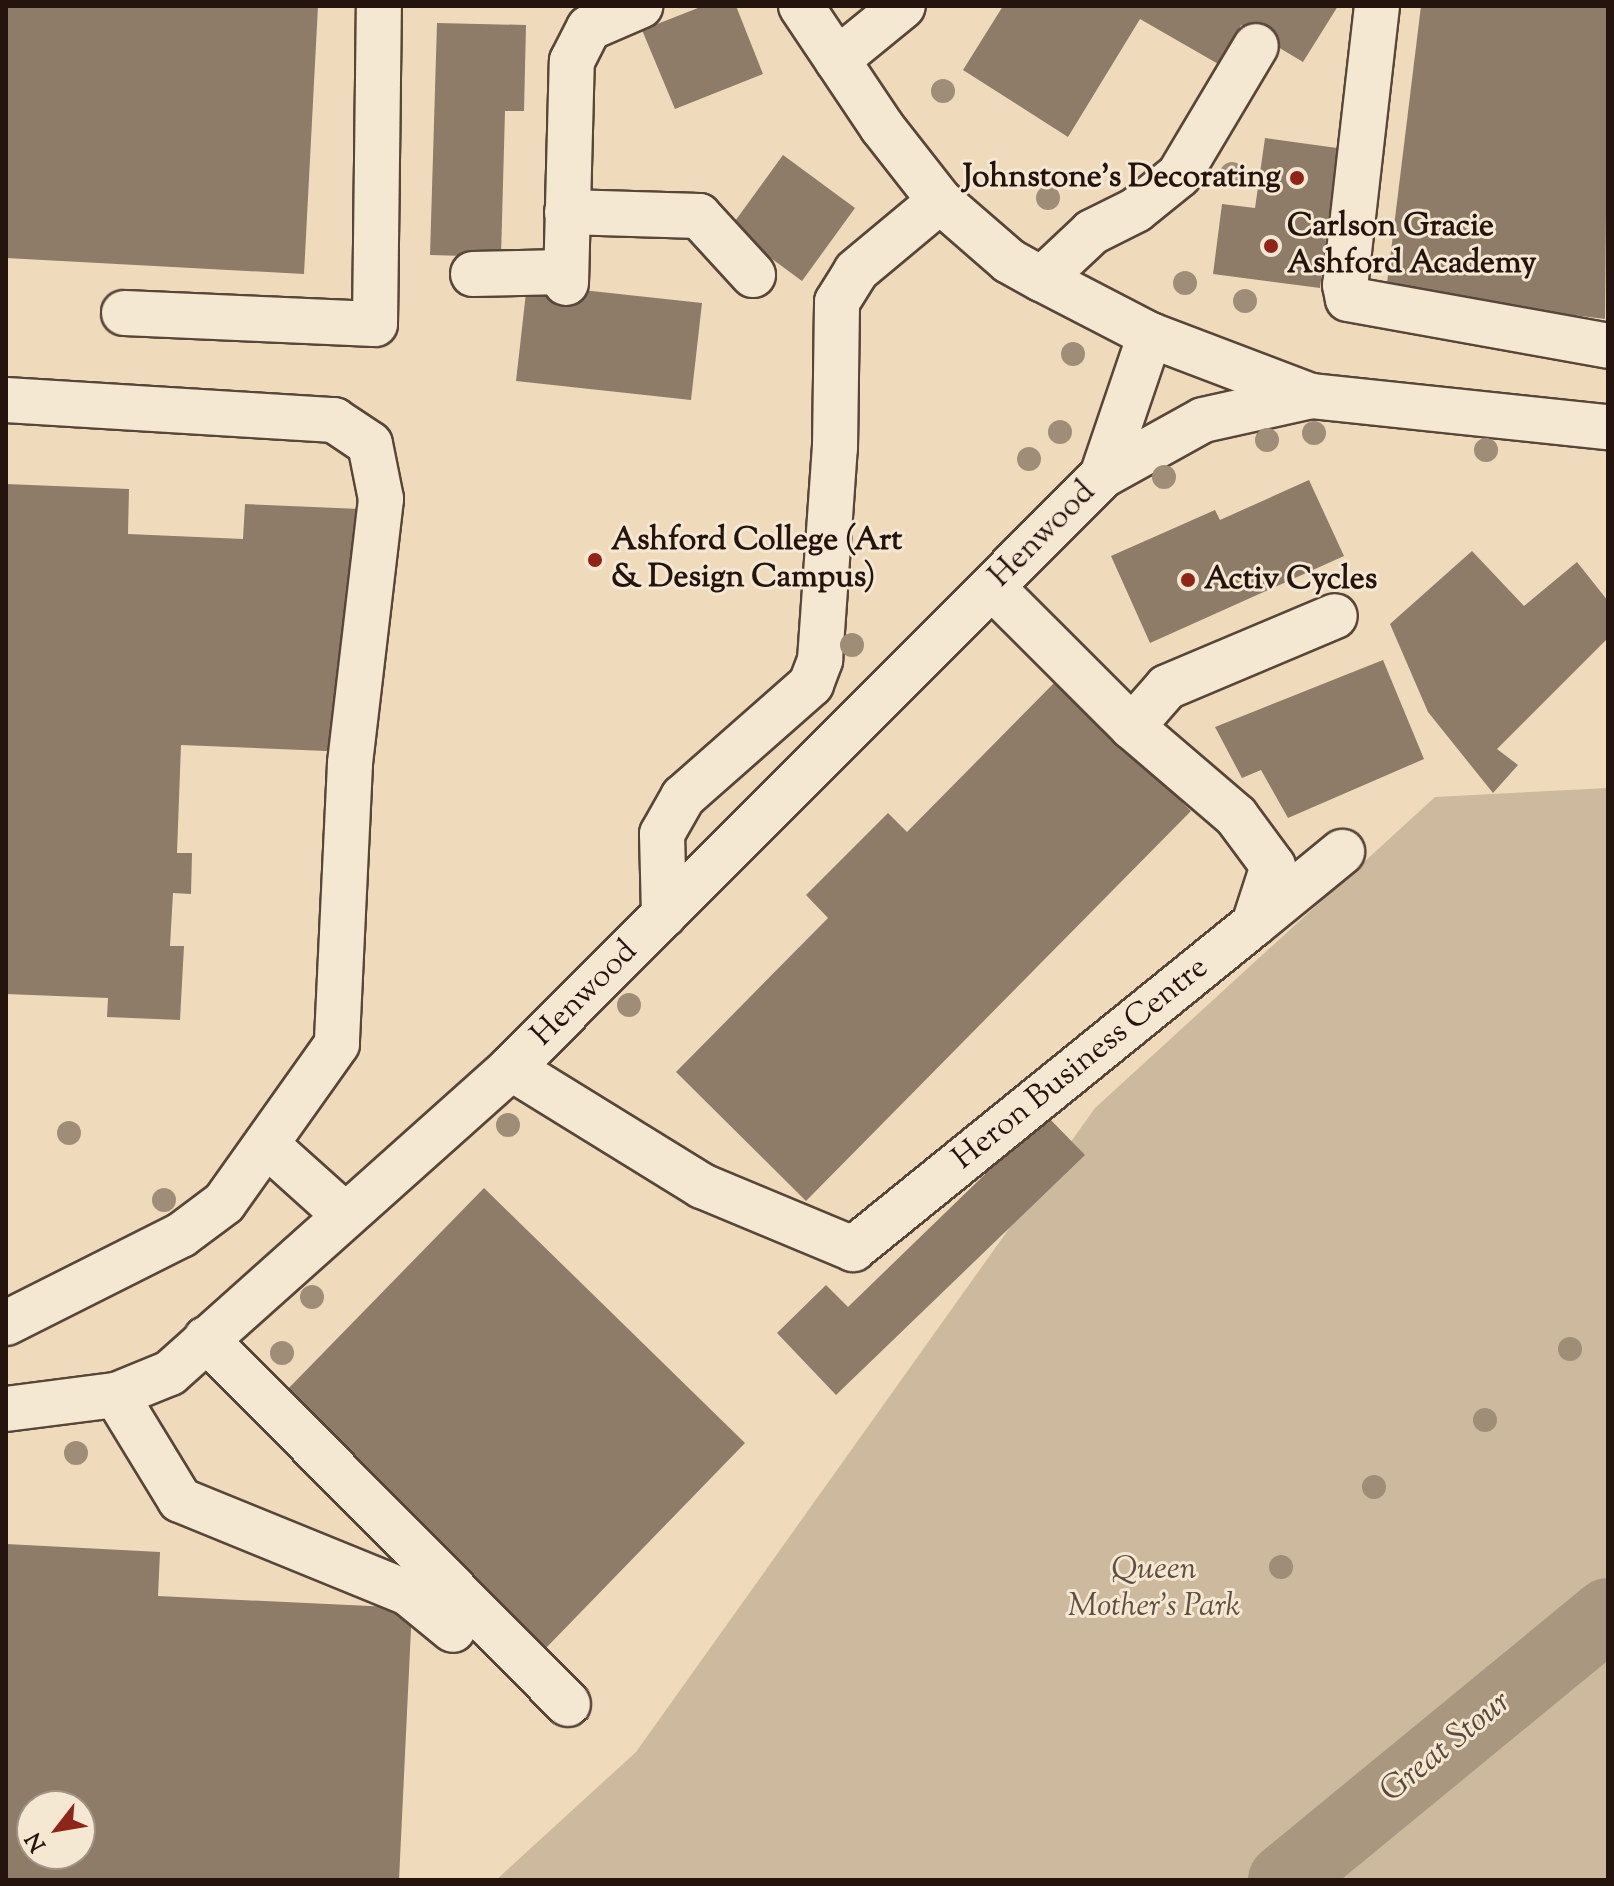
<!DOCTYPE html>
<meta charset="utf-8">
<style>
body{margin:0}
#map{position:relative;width:1614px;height:1886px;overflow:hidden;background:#efdbbc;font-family:"Sorts Mill Goudy",serif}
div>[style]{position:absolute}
.green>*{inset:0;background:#cdb99e}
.river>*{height:72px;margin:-36px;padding:0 36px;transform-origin:36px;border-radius:36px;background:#aa9780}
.building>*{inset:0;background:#8e7b68}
.roads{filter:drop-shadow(2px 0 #584639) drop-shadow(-2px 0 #584639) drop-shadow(0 2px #584639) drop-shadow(0 -2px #584639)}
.minor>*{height:44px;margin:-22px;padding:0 22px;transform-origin:22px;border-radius:22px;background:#f5e8d3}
.trees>*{width:24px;height:24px;margin:-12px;border-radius:50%;background:#a08d78}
.dots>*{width:22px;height:22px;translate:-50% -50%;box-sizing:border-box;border:4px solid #f5e8d3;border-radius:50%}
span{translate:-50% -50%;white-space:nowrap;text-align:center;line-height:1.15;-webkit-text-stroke:6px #f5e8d3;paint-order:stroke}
.poi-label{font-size:32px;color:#25140d;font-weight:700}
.right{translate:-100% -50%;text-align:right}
.left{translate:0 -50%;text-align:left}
.street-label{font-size:32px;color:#25140d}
.park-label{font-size:32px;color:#604e40;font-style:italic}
.water-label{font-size:34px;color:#5a483b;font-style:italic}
.frame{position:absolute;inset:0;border:8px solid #25140d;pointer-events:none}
.north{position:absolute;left:16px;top:1790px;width:80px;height:80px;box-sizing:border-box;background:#f5e8d3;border:2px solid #a29384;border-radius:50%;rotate:239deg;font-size:22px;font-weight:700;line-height:32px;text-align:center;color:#25140d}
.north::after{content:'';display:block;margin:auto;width:28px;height:36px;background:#8f2418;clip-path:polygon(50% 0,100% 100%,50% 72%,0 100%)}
</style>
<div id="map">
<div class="green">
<i style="clip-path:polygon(1608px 788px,1608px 1880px,496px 1880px,636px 1752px,1095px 1108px,1435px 797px)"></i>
</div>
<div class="river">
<i style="left:1284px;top:1880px;width:419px;rotate:-39.4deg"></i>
</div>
<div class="building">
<i style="clip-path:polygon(6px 6px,318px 6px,304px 274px,6px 258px)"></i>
<i style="clip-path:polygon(703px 6px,736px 6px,763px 74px,675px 109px,642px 30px)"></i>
<i style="clip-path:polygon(1003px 6px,1338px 6px,1303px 62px,1241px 25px,1220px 65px,1140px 19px,1068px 137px,963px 70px)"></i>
<i style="clip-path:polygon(1421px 6px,1608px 6px,1605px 319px,1386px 292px)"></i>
<i style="clip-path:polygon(437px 23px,526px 25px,524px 111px,505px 111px,501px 257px,430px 255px)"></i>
<i style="clip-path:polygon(1265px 138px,1337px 148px,1320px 288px,1213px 274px,1222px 204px,1255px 208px)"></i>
<i style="clip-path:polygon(783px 155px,855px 208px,802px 281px,730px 228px)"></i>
<i style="clip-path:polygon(527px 284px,702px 303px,691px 400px,516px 381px)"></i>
<i style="clip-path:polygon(1309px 480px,1344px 556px,1150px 643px,1111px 556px,1215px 510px,1220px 520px)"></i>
<i style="clip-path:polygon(6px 484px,129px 489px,128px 534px,243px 539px,245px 504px,360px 509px,350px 752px,181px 745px,177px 853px,192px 853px,191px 894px,173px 893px,170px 946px,184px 946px,180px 1020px,107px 1017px,108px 998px,6px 994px)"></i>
<i style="clip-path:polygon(1472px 551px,1524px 606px,1577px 562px,1608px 601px,1608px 638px,1497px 749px,1518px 765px,1493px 793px,1428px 712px,1390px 624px)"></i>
<i style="clip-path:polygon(1383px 660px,1424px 759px,1288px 818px,1261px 770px,1242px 778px,1215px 727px)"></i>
<i style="clip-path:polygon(1058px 679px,1191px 811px,806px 1201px,676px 1072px,828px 918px,806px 895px,888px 813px,907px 832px)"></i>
<i style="clip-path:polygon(1046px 1115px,1085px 1155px,836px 1395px,777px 1333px,826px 1285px,848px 1307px)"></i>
<i style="clip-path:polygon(484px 1188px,745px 1443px,546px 1648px,284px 1393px)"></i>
<i style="clip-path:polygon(evenodd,6px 1544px,160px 1552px,158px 1596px,412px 1608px,399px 1880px,6px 1880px,6px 1544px,32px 1806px,80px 1806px,80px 1854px,32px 1854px,32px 1806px)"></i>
</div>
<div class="roads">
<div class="minor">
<i style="left:801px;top:6px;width:146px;rotate:56.2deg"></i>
<i style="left:882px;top:127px;width:94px;rotate:51.9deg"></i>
<i style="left:940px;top:201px;width:91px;rotate:41deg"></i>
<i style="left:1009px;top:261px;width:38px;rotate:29deg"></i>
<i style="left:1042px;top:279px;width:122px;rotate:27.4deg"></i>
<i style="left:1150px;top:335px;width:172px;rotate:20.8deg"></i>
<i style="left:1311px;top:396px;width:299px;rotate:6deg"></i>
<i style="left:1377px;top:6px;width:281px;rotate:96.5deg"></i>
<i style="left:1345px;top:285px;width:14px;rotate:78deg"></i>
<i style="left:1348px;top:299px;width:264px;rotate:10.2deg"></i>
<i style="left:837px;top:60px;width:85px;rotate:-39.3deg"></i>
<i style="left:567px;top:212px;width:132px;rotate:1.7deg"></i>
<i style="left:699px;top:216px;width:80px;rotate:47.5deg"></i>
<i style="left:473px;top:274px;width:93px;rotate:-1.2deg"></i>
<i style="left:1042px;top:279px;width:69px;rotate:-43.2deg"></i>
<i style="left:1092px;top:232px;width:49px;rotate:-26.6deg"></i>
<i style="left:1136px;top:210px;width:55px;rotate:-39.1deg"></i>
<i style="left:1179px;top:175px;width:150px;rotate:-59.2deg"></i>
<i style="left:566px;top:283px;width:222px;rotate:-88.5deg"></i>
<i style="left:572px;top:61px;width:37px;rotate:-63deg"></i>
<i style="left:589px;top:28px;width:56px;rotate:-23.3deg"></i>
<i style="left:124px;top:313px;width:251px;rotate:2.5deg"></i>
<i style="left:375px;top:324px;width:318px;rotate:-89.3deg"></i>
<i style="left:6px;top:400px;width:329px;rotate:3.5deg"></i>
<i style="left:334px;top:420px;width:43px;rotate:33.7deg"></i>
<i style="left:370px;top:444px;width:56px;rotate:78.7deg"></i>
<i style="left:381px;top:499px;width:267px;rotate:96.7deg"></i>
<i style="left:350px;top:764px;width:280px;rotate:92.7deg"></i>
<i style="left:337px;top:1044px;width:195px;rotate:125.4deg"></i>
<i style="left:224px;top:1203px;width:54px;rotate:143.3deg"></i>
<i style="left:181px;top:1235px;width:196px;rotate:153.3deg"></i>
<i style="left:1102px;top:476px;width:149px;rotate:-71.2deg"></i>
<i style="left:1132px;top:727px;width:53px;rotate:-48.8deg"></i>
<i style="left:1167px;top:687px;width:182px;rotate:-22.9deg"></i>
<i style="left:664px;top:915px;width:81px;rotate:-91.4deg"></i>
<i style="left:662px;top:834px;width:43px;rotate:-60.4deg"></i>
<i style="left:683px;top:797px;width:171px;rotate:-41.4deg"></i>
<i style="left:811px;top:684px;width:26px;rotate:-69deg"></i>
<i style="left:820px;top:660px;width:213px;rotate:-86deg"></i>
<i style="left:835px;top:448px;width:146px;rotate:-89.2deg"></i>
<i style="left:837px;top:302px;width:36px;rotate:-58deg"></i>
<i style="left:856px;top:271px;width:109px;rotate:-39.8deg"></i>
<i style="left:1254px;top:924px;width:114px;rotate:-39.3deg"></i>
<i style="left:511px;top:1068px;width:225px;rotate:31.7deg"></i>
<i style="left:702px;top:1186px;width:164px;rotate:22.6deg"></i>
<i style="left:853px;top:1249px;width:516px;rotate:-39.02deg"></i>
<i style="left:1254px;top:924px;width:61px;rotate:-71.9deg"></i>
<i style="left:1273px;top:866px;width:62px;rotate:-126.5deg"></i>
<i style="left:1236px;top:816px;width:137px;rotate:-139.4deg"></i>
<i style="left:1132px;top:727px;width:198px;rotate:-135deg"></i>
<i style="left:268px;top:1146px;width:103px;rotate:41.9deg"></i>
<i style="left:206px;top:1339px;width:514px;rotate:45.24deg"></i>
<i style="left:116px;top:1395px;width:123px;rotate:58.6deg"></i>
<i style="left:180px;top:1500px;width:246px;rotate:22.2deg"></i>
<i style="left:408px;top:1593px;width:58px;rotate:39.4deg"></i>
<i style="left:6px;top:1409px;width:111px;rotate:-7.3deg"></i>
<i style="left:116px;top:1395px;width:58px;rotate:-22.2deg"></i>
<i style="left:170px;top:1373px;width:457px;rotate:-41.8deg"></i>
<i style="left:511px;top:1068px;width:837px;rotate:-45.05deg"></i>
<i style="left:1102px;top:476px;width:115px;rotate:-29deg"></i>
<i style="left:1203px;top:420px;width:111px;rotate:-12.5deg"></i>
</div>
</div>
<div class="trees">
<i style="left:943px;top:91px"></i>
<i style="left:1232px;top:174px"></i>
<i style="left:1048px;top:198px"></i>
<i style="left:1185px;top:283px"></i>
<i style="left:1245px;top:301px"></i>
<i style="left:1073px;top:354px"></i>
<i style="left:1060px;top:432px"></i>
<i style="left:1314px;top:433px"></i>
<i style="left:1267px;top:440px"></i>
<i style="left:1486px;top:450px"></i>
<i style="left:1029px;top:459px"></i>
<i style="left:1164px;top:477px"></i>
<i style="left:852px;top:645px"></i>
<i style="left:629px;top:1005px"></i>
<i style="left:508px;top:1125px"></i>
<i style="left:69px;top:1133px"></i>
<i style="left:164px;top:1200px"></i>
<i style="left:312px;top:1297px"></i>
<i style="left:1570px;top:1349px"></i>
<i style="left:282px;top:1353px"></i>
<i style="left:1485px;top:1420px"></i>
<i style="left:76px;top:1453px"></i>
<i style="left:1374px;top:1487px"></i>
<i style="left:1281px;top:1567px"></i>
</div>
<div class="dots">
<i style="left:1297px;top:178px;background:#8f2418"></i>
<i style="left:1271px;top:246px;background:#8f2418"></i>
<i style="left:595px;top:560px;background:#8f2418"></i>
<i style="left:1188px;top:580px;background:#8f2418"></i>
</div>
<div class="poi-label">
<span class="right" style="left:1281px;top:178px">Johnstone's Decorating</span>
<span class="left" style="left:1287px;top:246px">Carlson Gracie<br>Ashford Academy</span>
<span class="left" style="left:611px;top:560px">Ashford College (Art<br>&amp; Design Campus)</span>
<span class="left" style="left:1204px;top:580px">Activ Cycles</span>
</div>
<div class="street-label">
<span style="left:1043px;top:535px;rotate:-45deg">Henwood</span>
<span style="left:585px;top:994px;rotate:-45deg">Henwood</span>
<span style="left:1081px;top:1064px;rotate:-39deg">Heron Business Centre</span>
</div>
<div class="park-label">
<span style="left:1154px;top:1589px">Queen<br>Mother’s Park</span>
</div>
<div class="water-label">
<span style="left:1446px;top:1747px;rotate:-39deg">Great Stour</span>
</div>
<div class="frame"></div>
<div class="north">N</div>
</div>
